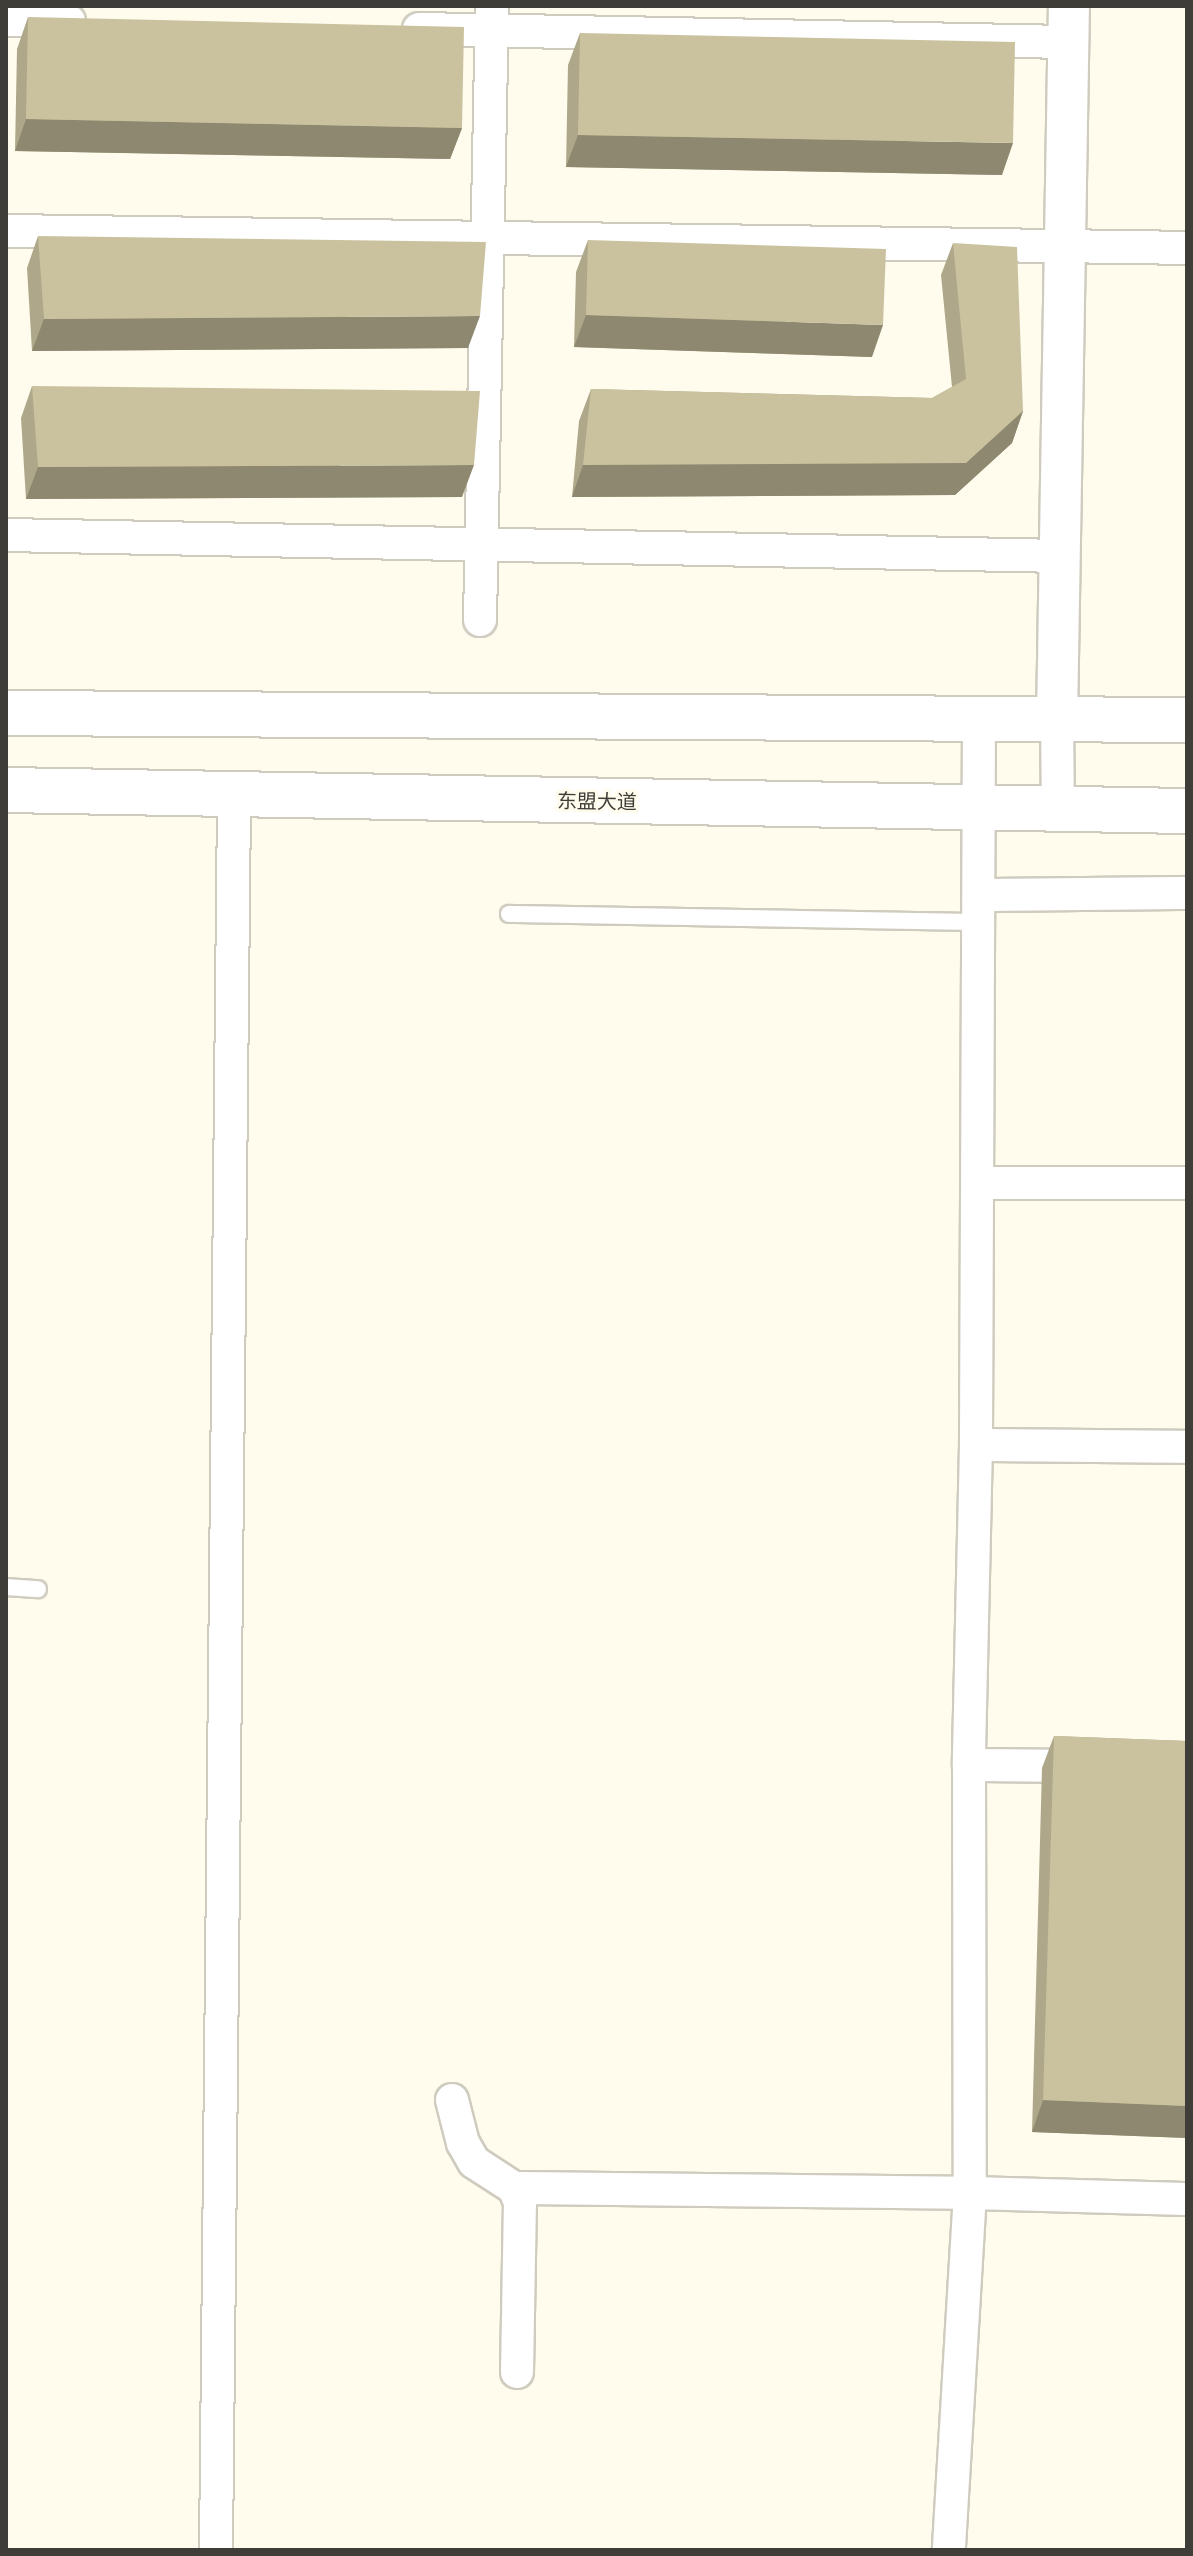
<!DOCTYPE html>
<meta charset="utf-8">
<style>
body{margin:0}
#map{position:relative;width:1193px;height:2556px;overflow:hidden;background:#fffcee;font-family:Quicksand,"Noto Sans SC",sans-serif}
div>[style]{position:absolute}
.roads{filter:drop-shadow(2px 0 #cfccbf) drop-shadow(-2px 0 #cfccbf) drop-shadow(0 2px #cfccbf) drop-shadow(0 -2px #cfccbf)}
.service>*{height:16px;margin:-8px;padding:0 8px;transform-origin:8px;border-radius:8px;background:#fff}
.minor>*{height:32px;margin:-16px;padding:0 16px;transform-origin:16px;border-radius:16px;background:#fff}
.tertiary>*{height:40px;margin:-20px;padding:0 20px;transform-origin:20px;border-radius:20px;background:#fff}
.secondary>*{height:44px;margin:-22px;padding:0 22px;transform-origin:22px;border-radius:22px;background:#fff}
.wall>*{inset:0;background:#aea789}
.shaded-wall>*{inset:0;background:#8d886f}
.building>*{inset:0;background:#cac29f}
span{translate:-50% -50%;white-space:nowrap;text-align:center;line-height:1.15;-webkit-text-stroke:6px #fffcee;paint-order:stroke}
.street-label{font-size:20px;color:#3e3d37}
.frame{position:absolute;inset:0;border:8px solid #3e3d37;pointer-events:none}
</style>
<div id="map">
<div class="roads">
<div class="service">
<i style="left:509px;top:914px;width:470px;rotate:1deg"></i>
<i style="left:6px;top:1587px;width:32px;rotate:4deg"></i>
</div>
<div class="minor">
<i style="left:6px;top:20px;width:63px;rotate:0.9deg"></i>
<i style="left:419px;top:29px;width:649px;rotate:1.15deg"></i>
<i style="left:6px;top:231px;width:1181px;rotate:0.82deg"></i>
<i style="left:6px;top:535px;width:1053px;rotate:1.14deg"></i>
<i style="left:480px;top:620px;width:614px;rotate:-88.88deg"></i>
<i style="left:979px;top:719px;width:726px;rotate:90.24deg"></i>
<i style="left:976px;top:1445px;width:320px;rotate:91.3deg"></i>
<i style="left:969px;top:1765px;width:428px;rotate:89.9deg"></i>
<i style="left:970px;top:2193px;width:217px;rotate:1.6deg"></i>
<i style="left:1057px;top:719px;width:90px;rotate:89.4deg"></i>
<i style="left:980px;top:895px;width:207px;rotate:-0.6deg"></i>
<i style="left:978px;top:1183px;width:209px"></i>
<i style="left:976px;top:1445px;width:211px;rotate:0.5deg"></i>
<i style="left:969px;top:1765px;width:119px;rotate:0.5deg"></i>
<i style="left:452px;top:2100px;width:44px;rotate:75.7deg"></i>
<i style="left:463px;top:2143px;width:22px;rotate:60deg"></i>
<i style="left:474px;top:2162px;width:48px;rotate:33deg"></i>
<i style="left:517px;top:2372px;width:170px;rotate:-89deg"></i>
<i style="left:520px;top:2202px;width:15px;rotate:-113deg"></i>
<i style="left:514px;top:2188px;width:456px;rotate:0.6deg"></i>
<i style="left:970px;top:2193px;width:358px;rotate:93.4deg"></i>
<i style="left:216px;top:2550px;width:1756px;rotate:-89.41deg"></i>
</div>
<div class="tertiary">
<i style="left:1057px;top:719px;width:713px;rotate:-89.04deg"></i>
</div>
<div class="secondary">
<i style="left:6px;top:713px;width:1181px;rotate:0.34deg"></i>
<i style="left:6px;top:790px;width:1181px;rotate:1.02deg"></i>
</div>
</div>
<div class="wall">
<i style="clip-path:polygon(28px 17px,462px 128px,450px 159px,15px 151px,17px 49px)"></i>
<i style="clip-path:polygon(580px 33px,1002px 175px,566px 167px,568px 65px)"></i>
<i style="clip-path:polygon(38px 236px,468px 348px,32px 351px,27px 268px)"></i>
<i style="clip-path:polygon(588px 240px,872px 357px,574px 347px,576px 272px)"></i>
<i style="clip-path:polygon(953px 243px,1023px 411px,1012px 443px,955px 495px,572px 497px,579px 421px,591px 389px,932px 398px,952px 387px,941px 275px)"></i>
<i style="clip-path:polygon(32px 386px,462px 497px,26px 499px,21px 418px)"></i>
<i style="clip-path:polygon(1054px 1736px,1187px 1741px,1187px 2138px,1032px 2132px,1042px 1768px)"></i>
</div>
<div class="shaded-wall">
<i style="clip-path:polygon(26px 119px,462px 128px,450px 159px,15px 151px)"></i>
<i style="clip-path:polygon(578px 135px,1013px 143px,1002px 175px,566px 167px)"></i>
<i style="clip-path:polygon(586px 315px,883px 325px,872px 357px,574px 347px)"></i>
<i style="clip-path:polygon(480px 316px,468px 348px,32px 351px,44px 319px)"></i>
<i style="clip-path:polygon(1023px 411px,1012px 443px,955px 495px,572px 497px,583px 465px)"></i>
<i style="clip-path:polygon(474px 465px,462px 497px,26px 499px,38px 467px)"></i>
<i style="clip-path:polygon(1043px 2100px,1187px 2106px,1187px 2138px,1032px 2132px)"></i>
</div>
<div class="building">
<i style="clip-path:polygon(28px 17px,464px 27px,462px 128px,26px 119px)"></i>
<i style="clip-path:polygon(580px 33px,1015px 42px,1013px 143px,578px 135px)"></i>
<i style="clip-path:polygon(38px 236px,486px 242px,480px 316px,44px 319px)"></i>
<i style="clip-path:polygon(588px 240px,886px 249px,883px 325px,586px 315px)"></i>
<i style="clip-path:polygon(953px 243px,1017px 247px,1023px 411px,966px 463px,583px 465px,591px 389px,932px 398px,966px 379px)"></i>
<i style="clip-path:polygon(32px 386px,480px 391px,474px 465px,38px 467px)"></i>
<i style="clip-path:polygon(1054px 1736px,1187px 1741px,1187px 2106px,1043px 2100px)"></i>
</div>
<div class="street-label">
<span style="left:597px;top:801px;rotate:1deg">东盟大道</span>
</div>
<div class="frame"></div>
</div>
